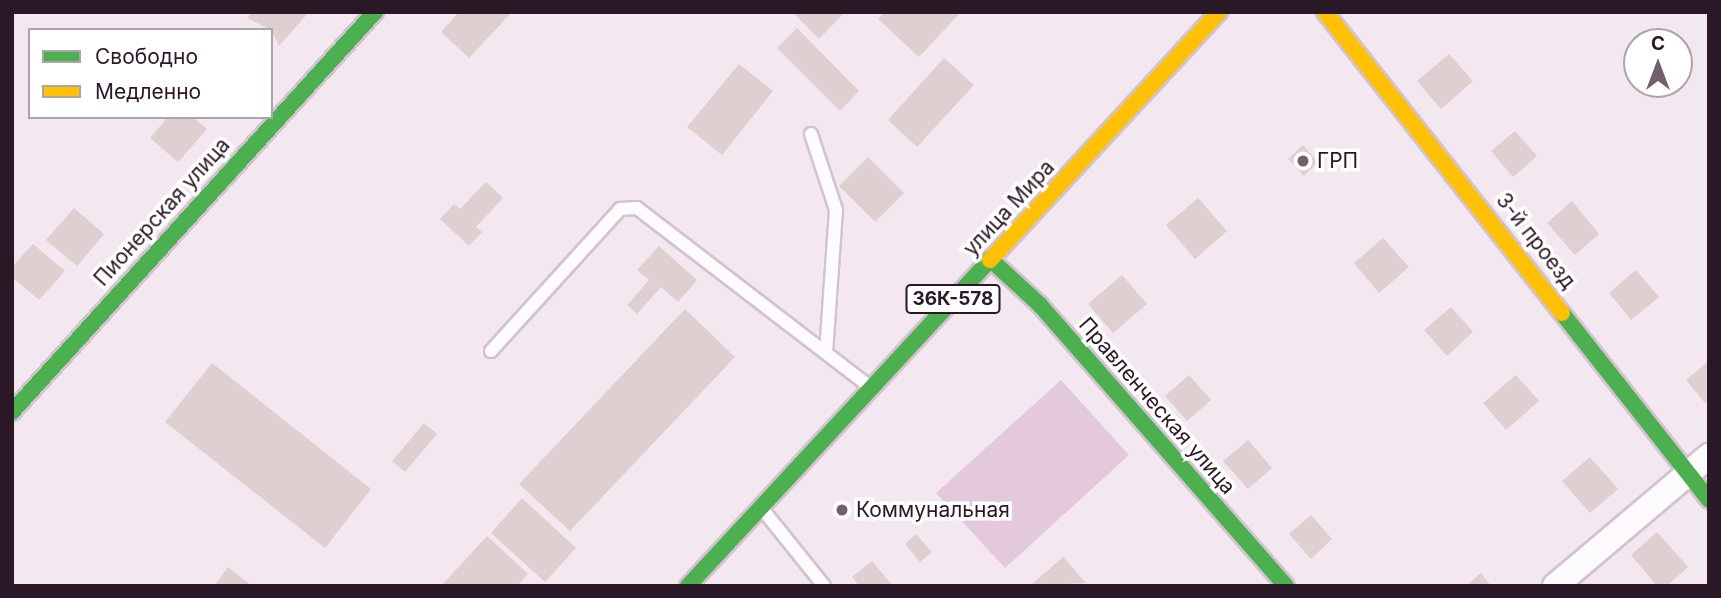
<!DOCTYPE html>
<meta charset="utf-8">
<style>
body{margin:0}
#map{position:relative;width:1721px;height:598px;overflow:hidden;background:#f3e7f0;font-family:Inter,sans-serif}
div>[style]{position:absolute}
.green>*{inset:0;background:#e4c9dc}
.building>*{inset:0;background:#e0cfd0}
.roads{filter:drop-shadow(2px 0 #d2c3cf) drop-shadow(-2px 0 #d2c3cf) drop-shadow(0 2px #d2c3cf) drop-shadow(0 -2px #d2c3cf)}
.lane>*{height:12px;margin:-6px;padding:0 6px;transform-origin:6px;border-radius:6px;background:#fdfbfd}
.street>*{height:24px;margin:-12px;padding:0 12px;transform-origin:12px;border-radius:12px;background:#fdfbfd}
.fast>*{height:16px;margin:-8px;padding:0 8px;transform-origin:8px;border-radius:8px;background:#4caf50}
.slow>*{height:16px;margin:-8px;padding:0 8px;transform-origin:8px;border-radius:8px;background:#ffc107}
.dots>*{width:19px;height:19px;translate:-50% -50%;box-sizing:border-box;border:4px solid #fff;border-radius:50%}
span{translate:-50% -50%;white-space:nowrap;text-align:center;line-height:1.15;-webkit-text-stroke:7px #fff;paint-order:stroke}
.shield-label span{padding:2px 5px;background:#fff;border:2px solid;border-radius:5px;-webkit-text-stroke-width:0}
.shield-label{font-size:19px;color:#2b1826;font-weight:700}
.poi-label{font-size:21px;color:#2b1826}
.left{translate:0 -50%;text-align:left}
.street-label{font-size:21px;color:#2b1826}
.frame{position:absolute;inset:0;border:14px solid #2b1826;pointer-events:none}
.legend{position:absolute;left:28px;top:28px;width:245px;height:91px;box-sizing:border-box;background:#fff;border:2px solid #aaa3a8;margin:0;padding:9px 12px;list-style:none;font-size:21px;color:#2b1826}
.legend li{display:flex;align-items:center;gap:14px;height:35px}
.legend b{width:35px;border:2px solid #aaa3a8}
.north{position:absolute;left:1623px;top:28px;width:70px;height:70px;box-sizing:border-box;background:#fff;border:2px solid #aaa3a8;border-radius:50%;rotate:0deg;font-size:19px;font-weight:700;line-height:28px;text-align:center;color:#2b1826}
.north::after{content:'';display:block;margin:auto;width:24px;height:32px;background:#71606d;clip-path:polygon(50% 0,100% 100%,50% 72%,0 100%)}
</style>
<div id="map">
<div class="green">
<i style="clip-path:polygon(1061px 380px,1129px 455px,1005px 568px,936px 493px)"></i>
</div>
<div class="building">
<i style="clip-path:polygon(252px 12px,309px 12px,279px 46px,271px 30px,247px 18px)"></i>
<i style="clip-path:polygon(459px 12px,512px 12px,469px 58px,441px 32px)"></i>
<i style="clip-path:polygon(793px 12px,845px 12px,819px 39px)"></i>
<i style="clip-path:polygon(884px 12px,961px 12px,919px 57px,878px 19px)"></i>
<i style="clip-path:polygon(797px 28px,859px 91px,840px 111px,777px 48px)"></i>
<i style="clip-path:polygon(1449px 54px,1473px 81px,1441px 109px,1417px 81px)"></i>
<i style="clip-path:polygon(944px 58px,974px 85px,917px 147px,888px 120px)"></i>
<i style="clip-path:polygon(739px 64px,773px 91px,722px 155px,687px 127px)"></i>
<i style="clip-path:polygon(168px 117px,193px 117px,207px 129px,178px 162px,150px 138px)"></i>
<i style="clip-path:polygon(1515px 131px,1537px 156px,1513px 177px,1491px 151px)"></i>
<i style="clip-path:polygon(1303px 145px,1318px 162px,1304px 176px,1288px 159px)"></i>
<i style="clip-path:polygon(868px 157px,904px 193px,875px 222px,839px 186px)"></i>
<i style="clip-path:polygon(486px 182px,503px 198px,476px 227px,482px 232px,469px 246px,440px 219px,454px 204px,460px 209px)"></i>
<i style="clip-path:polygon(1198px 198px,1227px 231px,1195px 259px,1166px 225px)"></i>
<i style="clip-path:polygon(1572px 201px,1599px 234px,1575px 255px,1547px 223px)"></i>
<i style="clip-path:polygon(74px 208px,104px 234px,77px 266px,46px 240px)"></i>
<i style="clip-path:polygon(1383px 238px,1409px 267px,1379px 293px,1354px 263px)"></i>
<i style="clip-path:polygon(33px 244px,65px 271px,39px 300px,12px 277px,12px 267px)"></i>
<i style="clip-path:polygon(659px 246px,697px 280px,678px 302px,661px 287px,637px 314px,627px 305px,649px 280px,637px 270px)"></i>
<i style="clip-path:polygon(1636px 270px,1659px 297px,1631px 320px,1609px 293px)"></i>
<i style="clip-path:polygon(1122px 275px,1147px 304px,1113px 333px,1088px 304px)"></i>
<i style="clip-path:polygon(1451px 307px,1473px 332px,1447px 356px,1424px 330px)"></i>
<i style="clip-path:polygon(685px 309px,735px 357px,570px 531px,519px 484px)"></i>
<i style="clip-path:polygon(1709px 361px,1709px 399px,1705px 403px,1686px 380px)"></i>
<i style="clip-path:polygon(212px 363px,371px 489px,325px 548px,165px 422px)"></i>
<i style="clip-path:polygon(1189px 375px,1211px 400px,1187px 421px,1165px 396px)"></i>
<i style="clip-path:polygon(1516px 375px,1539px 401px,1506px 430px,1483px 403px)"></i>
<i style="clip-path:polygon(424px 423px,437px 434px,405px 472px,392px 461px)"></i>
<i style="clip-path:polygon(1248px 440px,1272px 468px,1248px 489px,1223px 461px)"></i>
<i style="clip-path:polygon(1590px 457px,1618px 489px,1590px 513px,1562px 481px)"></i>
<i style="clip-path:polygon(522px 498px,576px 548px,545px 582px,491px 533px)"></i>
<i style="clip-path:polygon(1311px 515px,1332px 539px,1311px 559px,1289px 534px)"></i>
<i style="clip-path:polygon(1657px 532px,1688px 567px,1667px 586px,1657px 586px,1631px 555px)"></i>
<i style="clip-path:polygon(916px 534px,932px 552px,920px 562px,905px 544px)"></i>
<i style="clip-path:polygon(487px 536px,528px 574px,517px 586px,441px 586px)"></i>
<i style="clip-path:polygon(1063px 557px,1086px 583px,1030px 586px)"></i>
<i style="clip-path:polygon(872px 561px,893px 586px,859px 586px,852px 577px)"></i>
<i style="clip-path:polygon(228px 567px,252px 586px,214px 586px)"></i>
<i style="clip-path:polygon(1481px 573px,1491px 586px,1466px 586px)"></i>
</div>
<div class="roads">
<div class="lane">
<i style="left:811px;top:134px;width:80px;rotate:71.8deg"></i>
<i style="left:836px;top:210px;width:142px;rotate:94deg"></i>
<i style="left:491px;top:351px;width:192px;rotate:-47.7deg"></i>
<i style="left:620px;top:209px;width:17px;rotate:-3deg"></i>
<i style="left:637px;top:208px;width:291px;rotate:37.5deg"></i>
<i style="left:763px;top:510px;width:97px;rotate:51.2deg"></i>
</div>
<div class="street">
<i style="left:1555px;top:586px;width:202px;rotate:-40.2deg"></i>
</div>
<div class="fast">
<i style="left:990px;top:259px;width:68px;rotate:42.6deg"></i>
<i style="left:1040px;top:305px;width:373px;rotate:48.8deg"></i>
<i style="left:1562px;top:313px;width:238px;rotate:51.8deg"></i>
<i style="left:12px;top:412px;width:540px;rotate:-47.78deg"></i>
<i style="left:688px;top:586px;width:444px;rotate:-47.2deg"></i>
</div>
<div class="slow">
<i style="left:1325px;top:12px;width:383px;rotate:51.8deg"></i>
<i style="left:990px;top:260px;width:338px;rotate:-47.3deg"></i>
</div>
</div>
<div class="dots">
<i style="left:1303px;top:161px;background:#71606d"></i>
<i style="left:842px;top:510px;background:#71606d"></i>
</div>
<div class="shield-label">
<span style="left:953px;top:299px">36К-578</span>
</div>
<div class="poi-label">
<span class="left" style="left:1317px;top:161px">ГРП</span>
<span class="left" style="left:856px;top:510px">Коммунальная</span>
</div>
<div class="street-label">
<span style="left:1009px;top:208px;rotate:-47deg">улица Мира</span>
<span style="left:162px;top:212px;rotate:-48deg">Пионерская улица</span>
<span style="left:1536px;top:241px;rotate:52deg">3-й проезд</span>
<span style="left:1157px;top:406px;rotate:49deg">Правленческая улица</span>
</div>
<div class="frame"></div>
<ul class="legend">
<li><b style="height:9px;background:#4caf50"></b>Свободно</li>
<li><b style="height:9px;background:#ffc107"></b>Медленно</li>
</ul>
<div class="north">С</div>
</div>
